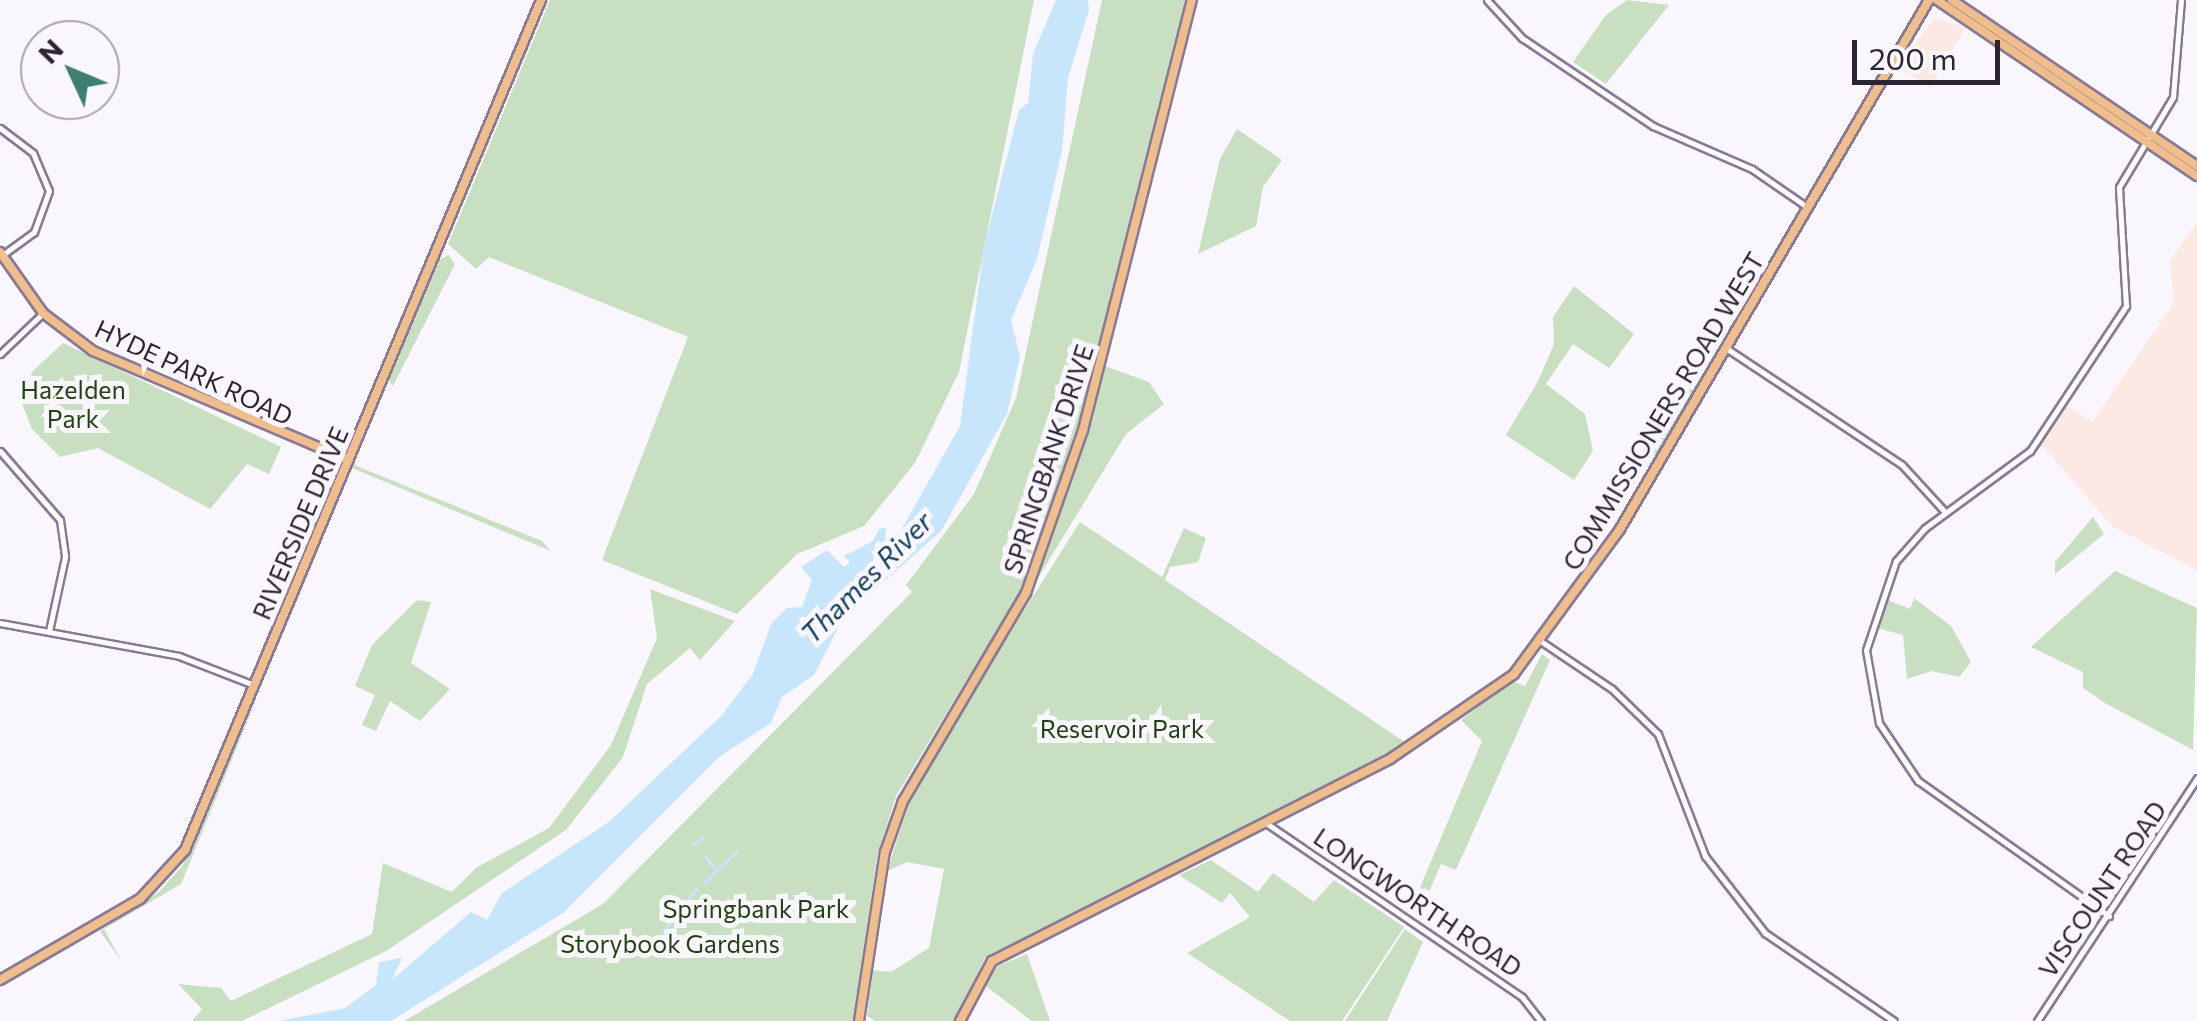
<!DOCTYPE html>
<style>
body{margin:0}
#map{position:relative;width:2197px;height:1021px;overflow:hidden;background:#f9f6fd;font-family:Commissioner,sans-serif}
div>[style]{position:absolute}
.commercial>*{inset:0;background:#fde9e3}
.green>*{inset:0;background:#c9dfc1}
.water>*{inset:0;background:#c7e5fb}
.stream>*{height:2.5px;margin:-1.25px;padding:0 1.25px;transform-origin:1.25px;border-radius:1.25px;background:#c7e5fb}
.roads{filter:drop-shadow(2px 0 #887997) drop-shadow(-2px 0 #887997) drop-shadow(0 2px #887997) drop-shadow(0 -2px #887997)}
.minor>*{height:5px;margin:-2.5px;padding:0 2.5px;transform-origin:2.5px;border-radius:2.5px;background:#fff}
.major>*{height:8px;margin:-4px;padding:0 4px;transform-origin:4px;border-radius:4px;background:#f0be8c}
span{translate:-50% -50%;white-space:nowrap;text-align:center;line-height:1.15;-webkit-text-stroke:10px #f9f6fd;paint-order:stroke}
.street-label{font-size:25px;color:#2b2531}
.park-label{font-size:25px;color:#214211}
.water-label{font-size:28px;color:#113f5b;font-style:italic}
.north{position:absolute;left:20px;top:20px;width:100px;height:100px;box-sizing:border-box;background:#f9f6fd;border:2px solid #a7a2ab;border-radius:50%;rotate:314deg;font-size:28px;font-weight:700;line-height:40px;text-align:center;color:#2b2531}
.north::after{content:'';display:block;margin:auto;width:35px;height:45px;background:#3d7f70;clip-path:polygon(50% 0,100% 100%,50% 72%,0 100%)}
.scale{position:absolute;left:1852px;top:40px;width:148px;height:45px;box-sizing:border-box;border:5px solid #2b2531;border-top:0;padding-left:12px;font-size:30px;line-height:35px;white-space:nowrap;color:#2b2531;-webkit-text-stroke:8px #f9f6fd;paint-order:stroke}
</style>
<div id="map">
<div class="commercial">
<i style="clip-path:polygon(1935px 17px,1965px 28px,1931px 87px,1899px 69px)"></i>
<i style="clip-path:polygon(2197px 221px,2197px 570px,2113px 527px,2041px 444px,2067px 405px,2092px 422px,2174px 303px,2170px 261px)"></i>
</div>
<div class="green">
<i style="clip-path:polygon(550px 0,1034px 0,959px 372px,915px 463px,864px 526px,797px 554px,737px 614px,602px 560px,688px 337px,489px 257px,476px 269px,448px 244px)"></i>
<i style="clip-path:polygon(1102px 0,1186px 0,1172px 71px,1097px 367px,1026px 582px,896px 796px,877px 856px,854px 1021px,404px 1021px,603px 904px,912px 592px,906px 585px,974px 494px,1016px 398px)"></i>
<i style="clip-path:polygon(1627px 0,1669px 5px,1606px 84px,1573px 62px,1606px 15px)"></i>
<i style="clip-path:polygon(1237px 129px,1282px 160px,1263px 187px,1256px 226px,1198px 254px,1220px 159px)"></i>
<i style="clip-path:polygon(449px 255px,455px 264px,393px 386px,388px 379px,439px 260px)"></i>
<i style="clip-path:polygon(1574px 286px,1634px 334px,1609px 368px,1573px 344px,1546px 384px,1585px 414px,1593px 451px,1574px 480px,1506px 435px,1538px 381px,1554px 344px,1553px 317px)"></i>
<i style="clip-path:polygon(63px 343px,281px 447px,269px 474px,247px 464px,210px 509px,98px 448px,60px 457px,32px 429px,21px 401px,32px 372px)"></i>
<i style="clip-path:polygon(1707px 347px,1716px 355px,1655px 457px,1651px 449px,1696px 374px,1683px 364px,1694px 363px)"></i>
<i style="clip-path:polygon(1105px 366px,1149px 382px,1164px 404px,1126px 434px,1035px 583px)"></i>
<i style="clip-path:polygon(351px 467px,354px 465px,542px 541px,551px 551px,352px 468px,263px 683px)"></i>
<i style="clip-path:polygon(2093px 517px,2104px 534px,2055px 574px,2055px 562px)"></i>
<i style="clip-path:polygon(1080px 522px,1162px 577px,1184px 528px,1206px 538px,1198px 562px,1170px 567px,1165px 580px,1406px 743px,1106px 903px,986px 956px,956px 1021px,875px 1021px,867px 1016px,873px 970px,891px 972px,929px 948px,944px 869px,907px 862px,887px 871px,917px 779px)"></i>
<i style="clip-path:polygon(2115px 571px,2197px 608px,2193px 750px,2105px 703px,2083px 688px,2083px 672px,2031px 647px)"></i>
<i style="clip-path:polygon(650px 589px,735px 621px,700px 660px,690px 648px,647px 684px,623px 757px,566px 830px,386px 951px,242px 1021px,192px 1021px,202px 1009px,178px 984px,221px 988px,231px 1001px,372px 934px,383px 863px,452px 892px,476px 868px,549px 828px,611px 745px,657px 638px)"></i>
<i style="clip-path:polygon(1883px 598px,1910px 609px,1914px 598px,1951px 626px,1971px 662px,1959px 677px,1932px 671px,1907px 679px,1903px 635px,1874px 627px)"></i>
<i style="clip-path:polygon(417px 600px,431px 602px,411px 663px,450px 689px,420px 721px,390px 701px,376px 731px,362px 725px,375px 695px,355px 686px,372px 645px)"></i>
<i style="clip-path:polygon(1542px 654px,1550px 660px,1456px 870px,1441px 864px,1418px 917px,1410px 911px,1482px 741px,1461px 720px,1512px 681px,1525px 686px)"></i>
<i style="clip-path:polygon(260px 691px,181px 884px,104px 929px,122px 962px,100px 931px,159px 892px,183px 865px)"></i>
<i style="clip-path:polygon(1211px 860px,1258px 892px,1273px 873px,1314px 902px,1334px 880px,1404px 927px,1342px 1021px,1290px 1021px,1187px 953px,1250px 917px,1230px 893px,1222px 903px,1179px 875px)"></i>
<i style="clip-path:polygon(1405px 929px,1423px 942px,1387px 1021px,1345px 1021px)"></i>
<i style="clip-path:polygon(1027px 954px,1050px 1021px,1032px 1021px,983px 984px,998px 966px)"></i>
</div>
<div class="water">
<i style="clip-path:polygon(1056px 0,1088px 0,1089px 10px,1068px 78px,1062px 151px,1037px 259px,1011px 320px,1020px 357px,1007px 414px,941px 531px,843px 618px,814px 675px,782px 697px,771px 723px,719px 757px,563px 913px,391px 1021px,279px 1021px,345px 1008px,376px 985px,379px 962px,402px 958px,392px 980px,471px 912px,487px 920px,502px 893px,610px 821px,722px 715px,753px 674px,771px 624px,787px 608px,802px 607px,812px 580px,801px 567px,827px 550px,844px 567px,850px 562px,844px 556px,873px 541px,879px 529px,886px 528px,885px 540px,900px 532px,960px 426px,984px 246px,1019px 110px,1028px 103px,1033px 54px)"></i>
</div>
<div class="stream">
<i style="left:693px;top:844px;width:12px;rotate:-31deg"></i>
<i style="left:705px;top:855px;width:16px;rotate:55deg"></i>
<i style="left:704px;top:883px;width:46px;rotate:-44.1deg"></i>
<i style="left:662px;top:933px;width:56px;rotate:-52.3deg"></i>
</div>
<div class="roads">
<div class="minor">
<i style="left:1487px;top:0;width:52px;rotate:47.4deg"></i>
<i style="left:1522px;top:38px;width:158px;rotate:33.9deg"></i>
<i style="left:1653px;top:126px;width:108px;rotate:23.5deg"></i>
<i style="left:1752px;top:169px;width:67px;rotate:34.6deg"></i>
<i style="left:0;top:128px;width:41px;rotate:37.1deg"></i>
<i style="left:33px;top:153px;width:41px;rotate:67.2deg"></i>
<i style="left:49px;top:191px;width:44px;rotate:110.1deg"></i>
<i style="left:34px;top:232px;width:39px;rotate:144deg"></i>
<i style="left:1726px;top:348px;width:211px;rotate:33.6deg"></i>
<i style="left:1902px;top:465px;width:64px;rotate:47.5deg"></i>
<i style="left:0;top:354px;width:59px;rotate:-43.6deg"></i>
<i style="left:0;top:451px;width:91px;rotate:49deg"></i>
<i style="left:60px;top:520px;width:37px;rotate:82deg"></i>
<i style="left:65px;top:557px;width:76px;rotate:102.2deg"></i>
<i style="left:0;top:623px;width:182px;rotate:10.4deg"></i>
<i style="left:179px;top:656px;width:80px;rotate:21.1deg"></i>
<i style="left:1542px;top:642px;width:84px;rotate:33.9deg"></i>
<i style="left:1612px;top:689px;width:64px;rotate:44.4deg"></i>
<i style="left:1658px;top:734px;width:131px;rotate:68.9deg"></i>
<i style="left:1705px;top:856px;width:98px;rotate:52.1deg"></i>
<i style="left:1765px;top:933px;width:156px;rotate:34.3deg"></i>
<i style="left:1266px;top:823px;width:310px;rotate:34.2deg"></i>
<i style="left:1522px;top:997px;width:31px;rotate:52deg"></i>
<i style="left:2109px;top:916px;width:234px;rotate:-144.7deg"></i>
<i style="left:1918px;top:781px;width:70px;rotate:-123.9deg"></i>
<i style="left:1879px;top:723px;width:74px;rotate:-100.1deg"></i>
<i style="left:1866px;top:650px;width:94px;rotate:-71.4deg"></i>
<i style="left:1896px;top:561px;width:44px;rotate:-48.7deg"></i>
<i style="left:1925px;top:528px;width:130px;rotate:-36.3deg"></i>
<i style="left:2030px;top:451px;width:174px;rotate:-56.5deg"></i>
<i style="left:2126px;top:306px;width:119px;rotate:-93.4deg"></i>
<i style="left:2119px;top:187px;width:105px;rotate:-59deg"></i>
<i style="left:2173px;top:97px;width:97px;rotate:-85.3deg"></i>
<i style="left:2037px;top:1021px;width:291px;rotate:-56.6deg"></i>
</div>
<div class="major">
<i style="left:1937px;top:0;width:314px;rotate:34.1deg"></i>
<i style="left:1952px;top:0;width:296px;rotate:34.1deg"></i>
<i style="left:0;top:252px;width:75px;rotate:54.8deg"></i>
<i style="left:43px;top:313px;width:63px;rotate:37.2deg"></i>
<i style="left:93px;top:351px;width:278px;rotate:23.1deg"></i>
<i style="left:0;top:980px;width:162px;rotate:-30.1deg"></i>
<i style="left:140px;top:899px;width:67px;rotate:-47.4deg"></i>
<i style="left:185px;top:850px;width:922px;rotate:-67.27deg"></i>
<i style="left:859px;top:1021px;width:171px;rotate:-81.3deg"></i>
<i style="left:885px;top:852px;width:54px;rotate:-70.6deg"></i>
<i style="left:903px;top:801px;width:242px;rotate:-59.4deg"></i>
<i style="left:1026px;top:593px;width:173px;rotate:-70.7deg"></i>
<i style="left:1083px;top:430px;width:444px;rotate:-75.8deg"></i>
<i style="left:960px;top:1021px;width:68px;rotate:-61.9deg"></i>
<i style="left:992px;top:961px;width:446px;rotate:-26.9deg"></i>
<i style="left:1390px;top:759px;width:150px;rotate:-34.4deg"></i>
<i style="left:1514px;top:674px;width:180px;rotate:-53.8deg"></i>
<i style="left:1620px;top:529px;width:613px;rotate:-59.71deg"></i>
</div>
</div>
<div class="street-label">
<span style="left:194px;top:372px;rotate:25deg">HYDE PARK ROAD</span>
<span style="left:1663px;top:411px;rotate:-59deg">COMMISSIONERS ROAD WEST</span>
<span style="left:1048px;top:459px;rotate:-72deg">SPRINGBANK DRIVE</span>
<span style="left:300px;top:523px;rotate:-67deg">RIVERSIDE DRIVE</span>
<span style="left:2102px;top:889px;rotate:-56deg">VISCOUNT ROAD</span>
<span style="left:1418px;top:902px;rotate:34deg">LONGWORTH ROAD</span>
</div>
<div class="park-label">
<span style="left:73px;top:404px">Hazelden<br>Park</span>
<span style="left:1122px;top:728px">Reservoir Park</span>
<span style="left:756px;top:908px">Springbank Park</span>
<span style="left:670px;top:943px">Storybook Gardens</span>
</div>
<div class="water-label">
<span style="left:866px;top:577px;rotate:-45deg">Thames River</span>
</div>
<div class="north">N</div>
<div class="scale">200 m</div>
</div>
